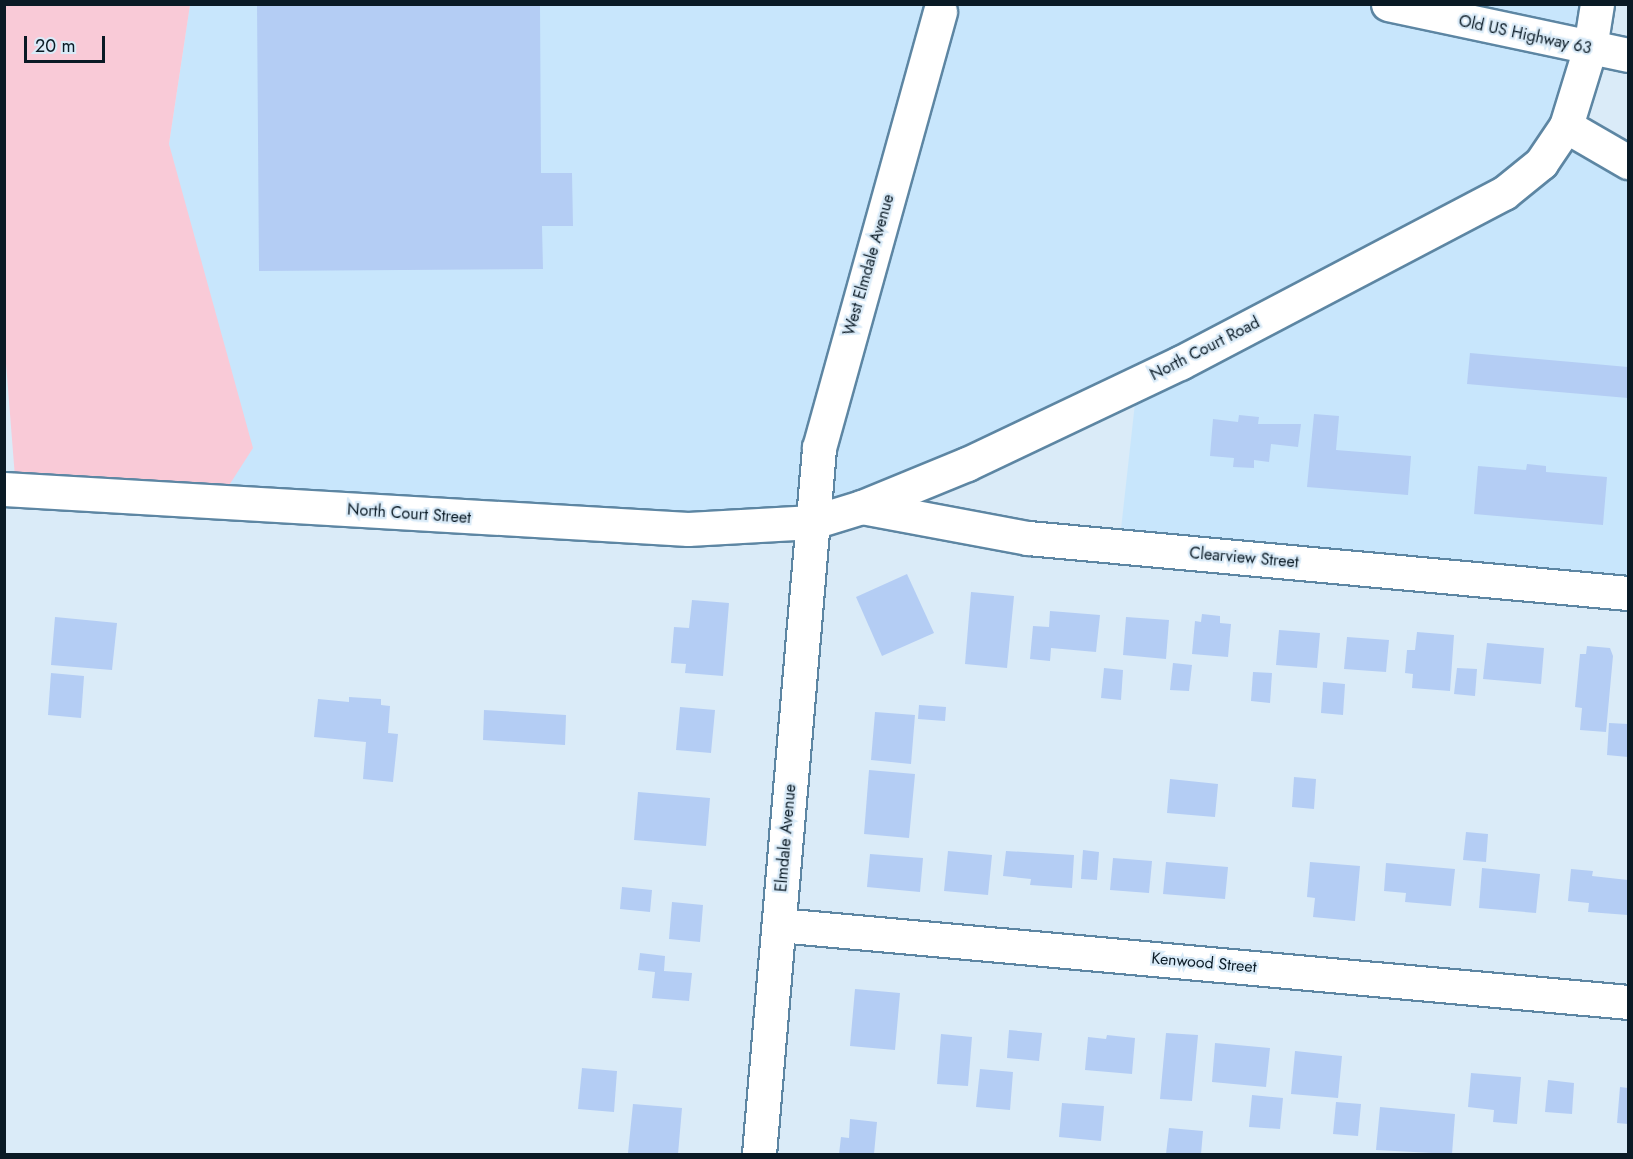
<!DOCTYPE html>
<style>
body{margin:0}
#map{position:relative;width:1633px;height:1159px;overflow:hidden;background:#daebf8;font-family:Jost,sans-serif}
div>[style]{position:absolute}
.built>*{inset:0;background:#c8e6fc}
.green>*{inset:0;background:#f9cad7}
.building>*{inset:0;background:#b4cdf4}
.roads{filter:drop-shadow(2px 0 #5d86a3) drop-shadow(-2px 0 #5d86a3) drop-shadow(0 2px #5d86a3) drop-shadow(0 -2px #5d86a3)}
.minor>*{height:33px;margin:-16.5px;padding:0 16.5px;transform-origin:16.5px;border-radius:16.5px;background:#fff}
.major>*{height:33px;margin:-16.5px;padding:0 16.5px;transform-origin:16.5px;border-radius:16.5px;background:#fff}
.highway>*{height:33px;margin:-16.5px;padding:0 16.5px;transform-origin:16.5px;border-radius:16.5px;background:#fff}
span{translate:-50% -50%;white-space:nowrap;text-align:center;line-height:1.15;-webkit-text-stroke:4.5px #daebf8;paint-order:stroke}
.street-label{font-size:16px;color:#0a1a25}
.frame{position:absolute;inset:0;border:6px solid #0a1a25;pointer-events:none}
.scale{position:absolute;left:24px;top:36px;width:81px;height:27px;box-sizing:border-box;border:3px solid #0a1a25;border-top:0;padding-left:8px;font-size:18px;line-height:21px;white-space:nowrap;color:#0a1a25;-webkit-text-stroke:4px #daebf8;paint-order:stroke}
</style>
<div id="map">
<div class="built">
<i style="clip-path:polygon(190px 5px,1597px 5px,1566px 126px,1628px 162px,1628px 593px,1119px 547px,1137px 385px,813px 522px,219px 501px,169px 144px)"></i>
</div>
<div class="green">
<i style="clip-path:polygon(4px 5px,190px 5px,169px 144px,253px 448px,219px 501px,16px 490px,4px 338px)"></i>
</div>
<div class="building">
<i style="clip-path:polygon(257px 4px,540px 4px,541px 173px,572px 173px,573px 226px,542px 226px,543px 269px,259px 271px)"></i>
<i style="clip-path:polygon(1470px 353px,1628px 367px,1628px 398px,1467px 384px)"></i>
<i style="clip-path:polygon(1314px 414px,1339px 416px,1336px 450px,1411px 456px,1408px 495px,1307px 487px)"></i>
<i style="clip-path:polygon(1239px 415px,1259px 417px,1258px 424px,1301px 424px,1298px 447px,1271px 444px,1269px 462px,1254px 460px,1254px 468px,1233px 467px,1234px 458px,1210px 456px,1213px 419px,1238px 422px)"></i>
<i style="clip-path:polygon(1527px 464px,1546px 466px,1546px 472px,1607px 477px,1603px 525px,1474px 514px,1478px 466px,1526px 470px)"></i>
<i style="clip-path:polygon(907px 574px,934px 633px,882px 656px,856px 597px)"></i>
<i style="clip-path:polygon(971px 592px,1014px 596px,1007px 668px,965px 664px)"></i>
<i style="clip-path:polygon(692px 600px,729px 603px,723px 676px,685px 673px,686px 664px,671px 663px,674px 627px,689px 628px)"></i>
<i style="clip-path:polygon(1050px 611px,1100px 615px,1096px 652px,1051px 648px,1050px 661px,1030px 659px,1033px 626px,1049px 627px)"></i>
<i style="clip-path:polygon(1202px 614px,1220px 616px,1220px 623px,1231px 624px,1228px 657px,1192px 654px,1195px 621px,1201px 622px)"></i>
<i style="clip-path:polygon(55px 617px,117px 623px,112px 670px,51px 665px)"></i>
<i style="clip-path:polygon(1126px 617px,1169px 620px,1166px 659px,1123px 655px)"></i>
<i style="clip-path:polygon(1279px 630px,1320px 633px,1317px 668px,1276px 665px)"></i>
<i style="clip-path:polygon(1417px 632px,1454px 635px,1450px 691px,1412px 688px,1413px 674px,1405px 673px,1407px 650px,1415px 650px)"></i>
<i style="clip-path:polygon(1347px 637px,1389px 640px,1386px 672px,1344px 669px)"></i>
<i style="clip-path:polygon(1487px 643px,1544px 648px,1541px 684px,1483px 679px)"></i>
<i style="clip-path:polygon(1587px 646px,1610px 648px,1613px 656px,1606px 732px,1580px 730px,1582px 708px,1575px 707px,1580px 654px,1586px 654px)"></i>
<i style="clip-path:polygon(1173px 663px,1192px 665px,1189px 691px,1170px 690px)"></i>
<i style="clip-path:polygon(1104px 668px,1123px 670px,1121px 700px,1101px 698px)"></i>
<i style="clip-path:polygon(1457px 668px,1477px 669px,1475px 696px,1454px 694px)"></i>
<i style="clip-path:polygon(1253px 672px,1272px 673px,1270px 703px,1251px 701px)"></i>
<i style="clip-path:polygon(51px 673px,84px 676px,81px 718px,48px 715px)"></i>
<i style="clip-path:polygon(1323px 682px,1345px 684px,1343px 715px,1321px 713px)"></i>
<i style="clip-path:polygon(349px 697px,381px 699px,381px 705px,390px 706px,388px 733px,398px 734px,393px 782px,363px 779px,366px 742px,314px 737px,318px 699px,349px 702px)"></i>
<i style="clip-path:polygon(919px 705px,946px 707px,945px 721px,918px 719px)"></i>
<i style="clip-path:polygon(680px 707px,715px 710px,711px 753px,676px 750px)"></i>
<i style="clip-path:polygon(484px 710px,566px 715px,565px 745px,483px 740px)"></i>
<i style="clip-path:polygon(875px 712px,915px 715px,911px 764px,871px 760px)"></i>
<i style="clip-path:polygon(1609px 723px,1628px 724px,1628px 757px,1607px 755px)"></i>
<i style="clip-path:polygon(869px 770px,915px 774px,909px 838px,864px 834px)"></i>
<i style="clip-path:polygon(1294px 777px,1316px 779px,1314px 809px,1292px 807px)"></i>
<i style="clip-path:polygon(1170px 779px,1218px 784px,1215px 817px,1167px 813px)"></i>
<i style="clip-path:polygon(638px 792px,710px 798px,706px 846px,634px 840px)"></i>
<i style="clip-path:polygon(1466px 832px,1488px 834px,1486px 862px,1463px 860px)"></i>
<i style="clip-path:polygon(1083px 850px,1099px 852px,1097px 880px,1081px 879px)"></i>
<i style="clip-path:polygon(948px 851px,992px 855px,988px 895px,944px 891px)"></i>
<i style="clip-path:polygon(1006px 851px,1074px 855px,1072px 888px,1030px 885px,1031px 879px,1003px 876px)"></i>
<i style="clip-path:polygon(870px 854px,923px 858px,920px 892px,867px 887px)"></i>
<i style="clip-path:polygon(1113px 858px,1152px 861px,1149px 893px,1110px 890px)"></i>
<i style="clip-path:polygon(1166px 862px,1228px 867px,1225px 899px,1163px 894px)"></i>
<i style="clip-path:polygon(1310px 862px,1360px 866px,1355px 921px,1313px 917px,1315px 898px,1307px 897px)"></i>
<i style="clip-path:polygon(1386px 863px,1455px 869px,1451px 906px,1405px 902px,1406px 893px,1384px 891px)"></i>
<i style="clip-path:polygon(1482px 868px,1540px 874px,1536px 913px,1479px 908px)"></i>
<i style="clip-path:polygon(1571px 869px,1593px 871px,1592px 876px,1628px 880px,1628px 915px,1588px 912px,1589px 903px,1568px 901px)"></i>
<i style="clip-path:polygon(622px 887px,652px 890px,650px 912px,620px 909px)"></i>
<i style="clip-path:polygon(672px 902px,703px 905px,700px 942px,669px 939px)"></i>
<i style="clip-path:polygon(640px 953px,665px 956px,664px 971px,692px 973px,689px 1001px,652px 998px,655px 972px,638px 970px)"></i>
<i style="clip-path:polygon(855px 989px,900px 993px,895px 1050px,850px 1046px)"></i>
<i style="clip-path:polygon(1009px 1030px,1042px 1033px,1039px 1061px,1007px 1058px)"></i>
<i style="clip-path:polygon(1166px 1033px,1198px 1035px,1192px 1101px,1160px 1099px)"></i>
<i style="clip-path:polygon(941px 1034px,972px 1037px,968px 1086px,937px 1084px)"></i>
<i style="clip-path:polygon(1107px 1035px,1135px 1038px,1132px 1074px,1085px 1070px,1088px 1037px,1106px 1039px)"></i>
<i style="clip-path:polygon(1215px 1043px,1270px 1048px,1266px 1087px,1212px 1082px)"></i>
<i style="clip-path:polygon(1295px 1051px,1342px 1056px,1338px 1098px,1291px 1094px)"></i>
<i style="clip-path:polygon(582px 1068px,617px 1071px,614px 1112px,578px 1109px)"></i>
<i style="clip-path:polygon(980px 1069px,1013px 1072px,1010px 1110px,976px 1107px)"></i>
<i style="clip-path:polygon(1471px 1073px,1521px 1077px,1517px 1124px,1493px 1122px,1494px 1110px,1468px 1107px)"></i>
<i style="clip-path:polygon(1548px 1080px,1574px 1083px,1572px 1114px,1545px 1112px)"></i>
<i style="clip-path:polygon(1620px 1087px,1628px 1088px,1628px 1124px,1617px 1123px)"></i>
<i style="clip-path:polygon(1252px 1095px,1283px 1098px,1280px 1129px,1249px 1127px)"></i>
<i style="clip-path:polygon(1336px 1102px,1361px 1104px,1358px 1136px,1333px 1134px)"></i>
<i style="clip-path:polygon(1062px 1103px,1104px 1106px,1101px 1141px,1059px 1137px)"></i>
<i style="clip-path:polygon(633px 1104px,682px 1108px,678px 1154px,628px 1153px)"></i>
<i style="clip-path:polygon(1380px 1107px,1455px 1114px,1452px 1154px,1376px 1150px)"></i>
<i style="clip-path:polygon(850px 1119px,877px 1122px,874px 1154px,839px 1154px,841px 1137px,849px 1138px)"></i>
<i style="clip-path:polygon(1169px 1128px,1203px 1131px,1201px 1154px,1166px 1154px)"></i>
</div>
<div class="roads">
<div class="minor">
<i style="left:1566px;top:126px;width:72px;rotate:30.1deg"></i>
<i style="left:862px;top:507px;width:169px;rotate:10.6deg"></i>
<i style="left:1028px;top:538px;width:603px;rotate:5.24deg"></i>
<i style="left:779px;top:925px;width:852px;rotate:5.18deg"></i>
<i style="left:759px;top:1154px;width:709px;rotate:-85.14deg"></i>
<i style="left:819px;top:448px;width:453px;rotate:-74.5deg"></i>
</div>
<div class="major">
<i style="left:4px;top:489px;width:685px;rotate:3.35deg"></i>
<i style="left:688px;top:529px;width:125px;rotate:-3.2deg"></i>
<i style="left:813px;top:522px;width:51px;rotate:-17deg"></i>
<i style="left:862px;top:507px;width:113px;rotate:-22.3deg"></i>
<i style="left:967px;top:464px;width:236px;rotate:-25.4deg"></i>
<i style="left:1180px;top:363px;width:366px;rotate:-27.7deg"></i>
<i style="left:1504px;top:193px;width:48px;rotate:-39deg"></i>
<i style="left:1541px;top:163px;width:45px;rotate:-56deg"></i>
<i style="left:1566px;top:126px;width:82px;rotate:-72.9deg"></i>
<i style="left:1590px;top:48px;width:45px;rotate:-81deg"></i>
</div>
<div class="highway">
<i style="left:1388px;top:4px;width:245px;rotate:12deg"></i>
</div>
</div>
<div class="street-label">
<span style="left:1525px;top:35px;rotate:12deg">Old US Highway 63</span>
<span style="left:869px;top:265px;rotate:-74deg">West Elmdale Avenue</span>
<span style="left:1205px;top:349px;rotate:-27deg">North Court Road</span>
<span style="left:409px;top:514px;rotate:4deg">North Court Street</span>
<span style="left:1244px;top:558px;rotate:5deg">Clearview Street</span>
<span style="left:786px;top:838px;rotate:-85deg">Elmdale Avenue</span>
<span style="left:1204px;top:963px;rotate:5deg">Kenwood Street</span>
</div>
<div class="frame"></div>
<div class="scale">20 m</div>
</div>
